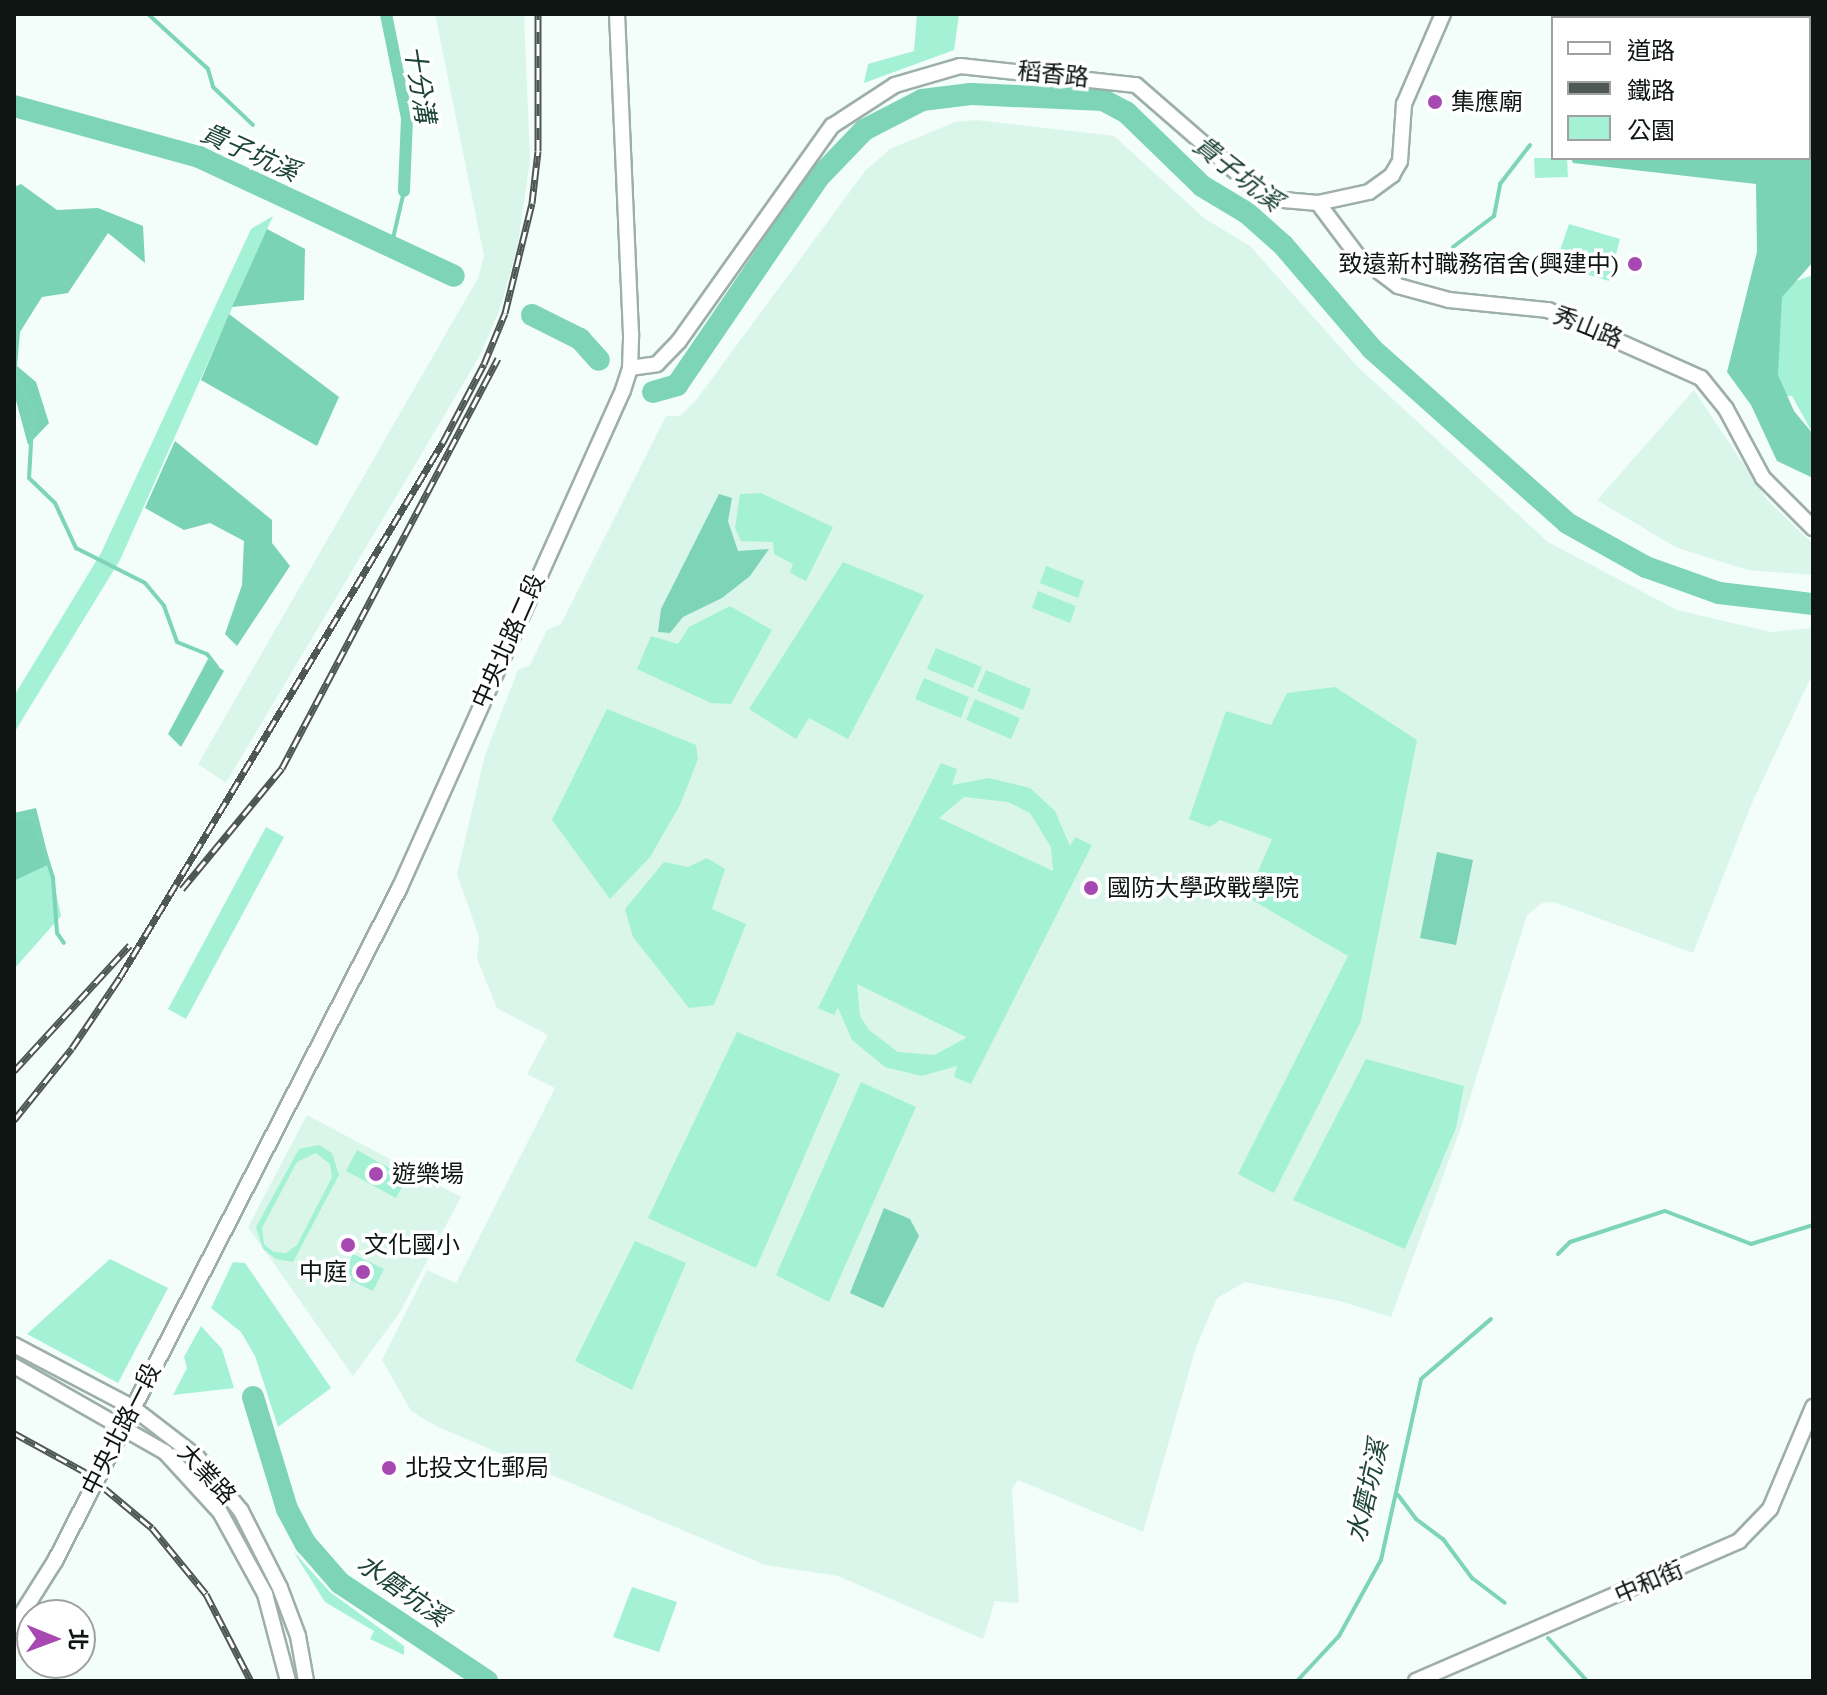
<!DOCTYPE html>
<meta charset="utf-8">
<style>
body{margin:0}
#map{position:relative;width:1827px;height:1695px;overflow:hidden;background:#f3fefa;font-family:"PT Serif","Noto Sans TC",serif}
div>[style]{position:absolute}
.built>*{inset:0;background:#daf6eb}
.green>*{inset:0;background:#a4f1d6}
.forest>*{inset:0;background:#7bd3b6}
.water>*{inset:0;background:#7dd4b7}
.stream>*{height:4px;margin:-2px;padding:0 2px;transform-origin:2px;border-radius:2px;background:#7dd4b7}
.canal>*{height:12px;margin:-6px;padding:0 6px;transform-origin:6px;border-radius:6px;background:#7dd4b7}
.river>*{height:22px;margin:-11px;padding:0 11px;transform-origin:11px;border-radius:11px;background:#7dd4b7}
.roads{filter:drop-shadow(2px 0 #9dafa8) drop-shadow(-2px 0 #9dafa8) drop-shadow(0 2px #9dafa8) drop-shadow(0 -2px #9dafa8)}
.tertiary>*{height:14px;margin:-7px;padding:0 7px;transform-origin:7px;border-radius:7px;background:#fff}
.secondary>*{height:14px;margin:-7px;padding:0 7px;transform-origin:7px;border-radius:7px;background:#fff}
.rail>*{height:7px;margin-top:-3.5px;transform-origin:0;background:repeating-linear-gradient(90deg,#fff 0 12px,#4f5754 0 24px);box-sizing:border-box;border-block:2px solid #4f5754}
.dots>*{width:22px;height:22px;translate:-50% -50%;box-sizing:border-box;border:4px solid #fff;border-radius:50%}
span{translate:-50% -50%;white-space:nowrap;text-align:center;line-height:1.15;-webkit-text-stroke:7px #fff;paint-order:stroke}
.street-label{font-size:24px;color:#0e1512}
.poi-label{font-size:24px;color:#0e1512}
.left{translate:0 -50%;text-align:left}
.right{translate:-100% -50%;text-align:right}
.water-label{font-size:26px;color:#1c4337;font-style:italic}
.frame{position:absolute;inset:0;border:16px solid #0e1512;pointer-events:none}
.legend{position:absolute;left:1551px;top:16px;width:260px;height:144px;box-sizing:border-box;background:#fff;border:2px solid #9fa1a0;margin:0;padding:10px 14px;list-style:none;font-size:24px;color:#0e1512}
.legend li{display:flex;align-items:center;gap:16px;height:40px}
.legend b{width:40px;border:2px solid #9fa1a0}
.north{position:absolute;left:16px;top:1599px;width:80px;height:80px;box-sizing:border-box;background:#fff;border:2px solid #9fa1a0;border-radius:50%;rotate:91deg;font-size:22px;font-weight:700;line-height:32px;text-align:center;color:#0e1512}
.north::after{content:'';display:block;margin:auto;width:28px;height:36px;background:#a649b2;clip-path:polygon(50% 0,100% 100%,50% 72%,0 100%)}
</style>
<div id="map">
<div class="built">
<i style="clip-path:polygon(435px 14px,524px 14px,530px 161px,517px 249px,500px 309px,479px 357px,226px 783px,198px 764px,478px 278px,484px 256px)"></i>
<i style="clip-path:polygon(977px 120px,1114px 136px,1204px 218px,1250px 246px,1358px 367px,1548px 542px,1677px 610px,1771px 632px,1813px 628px,1813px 673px,1752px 803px,1693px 953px,1554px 902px,1542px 903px,1527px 915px,1459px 1133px,1391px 1317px,1340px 1301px,1245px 1282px,1217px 1298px,1196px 1347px,1143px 1532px,1018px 1480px,1012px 1489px,1019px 1603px,995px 1601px,983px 1639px,838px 1576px,765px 1565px,438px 1427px,411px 1411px,382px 1360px,427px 1270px,456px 1283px,555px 1088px,527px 1074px,548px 1035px,497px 1008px,477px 959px,479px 937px,457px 874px,485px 755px,518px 670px,530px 665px,547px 630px,561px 624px,666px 416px,680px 416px,697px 399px,865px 171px,890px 149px,955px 122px)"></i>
<i style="clip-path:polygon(1694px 390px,1768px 501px,1813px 544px,1813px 575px,1748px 570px,1677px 548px,1597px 500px)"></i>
<i style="clip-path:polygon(307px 1115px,461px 1197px,400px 1312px,353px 1376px,248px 1227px)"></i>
</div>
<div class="green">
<i style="clip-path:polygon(917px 14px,959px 14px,954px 50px,864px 83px,868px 64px,914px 51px)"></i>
<i style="clip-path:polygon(1534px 158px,1567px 158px,1568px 177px,1535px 178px)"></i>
<i style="clip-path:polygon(273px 216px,120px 560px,14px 733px,14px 696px,101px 553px,251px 229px)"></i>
<i style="clip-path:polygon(1569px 224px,1620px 239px,1609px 281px,1555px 265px)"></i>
<i style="clip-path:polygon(1813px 275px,1813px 434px,1792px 396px,1766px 397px,1755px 352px,1781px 319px,1779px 287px)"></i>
<i style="clip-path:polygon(761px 493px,833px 527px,806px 581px,790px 573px,793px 564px,774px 554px,773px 542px,741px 541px,735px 528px,740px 494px)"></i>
<i style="clip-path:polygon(843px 562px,924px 595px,848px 739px,809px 718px,796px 739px,749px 709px)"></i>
<i style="clip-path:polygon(1046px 566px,1084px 581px,1078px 598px,1040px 583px)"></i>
<i style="clip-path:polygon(1038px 591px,1076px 606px,1070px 623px,1032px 608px)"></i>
<i style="clip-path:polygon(730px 606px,772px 630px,731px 704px,711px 703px,637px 669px,651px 636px,678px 644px,689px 627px)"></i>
<i style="clip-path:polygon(936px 648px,982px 667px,973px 688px,927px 669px)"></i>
<i style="clip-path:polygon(986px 670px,1031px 689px,1023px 710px,977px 691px)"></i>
<i style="clip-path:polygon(924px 678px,969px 697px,961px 718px,915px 699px)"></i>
<i style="clip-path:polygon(1335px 687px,1417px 740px,1361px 1021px,1274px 1193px,1238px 1174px,1348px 956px,1247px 897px,1272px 839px,1220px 820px,1210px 827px,1189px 819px,1226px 711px,1271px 725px,1287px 693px)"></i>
<i style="clip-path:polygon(975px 699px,1020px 718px,1011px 739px,966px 720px)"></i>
<i style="clip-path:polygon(607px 709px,696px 745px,698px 759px,680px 805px,650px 857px,610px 899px,552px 820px)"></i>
<i style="clip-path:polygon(evenodd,941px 763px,957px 769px,952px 785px,989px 778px,1030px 788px,1055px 811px,1070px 846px,1075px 837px,1092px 845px,971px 1084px,954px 1077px,957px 1066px,922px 1076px,885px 1067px,852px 1040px,838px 1008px,834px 1015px,818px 1008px,941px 763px,964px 797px,1008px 802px,1030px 813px,1051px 847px,1053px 871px,939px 818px,964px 797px,941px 763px,857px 984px,966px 1037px,966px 1038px,934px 1055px,898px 1052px,869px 1030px,860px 1016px,857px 984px)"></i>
<i style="clip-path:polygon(266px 827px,284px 837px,186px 1019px,168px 1009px)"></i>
<i style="clip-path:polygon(707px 858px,725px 869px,712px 909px,746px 924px,714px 1005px,689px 1008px,633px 937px,625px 909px,664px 862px,688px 867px)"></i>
<i style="clip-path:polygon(50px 864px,61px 916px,14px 969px,14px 881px)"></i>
<i style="clip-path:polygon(737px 1032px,840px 1074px,756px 1268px,648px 1218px)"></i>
<i style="clip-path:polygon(1366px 1059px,1464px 1086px,1456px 1128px,1405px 1249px,1293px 1200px)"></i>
<i style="clip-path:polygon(861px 1082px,916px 1107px,829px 1302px,776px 1275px)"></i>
<i style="clip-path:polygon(evenodd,319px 1145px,332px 1153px,339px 1175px,293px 1262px,276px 1259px,263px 1249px,256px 1227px,299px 1149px,319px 1145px,316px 1153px,330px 1164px,332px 1177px,297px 1245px,286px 1253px,274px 1252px,264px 1244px,262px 1228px,297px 1162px,316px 1153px)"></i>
<i style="clip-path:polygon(357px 1150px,407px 1178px,396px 1198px,346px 1171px)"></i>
<i style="clip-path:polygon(635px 1241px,686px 1263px,632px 1390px,575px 1361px)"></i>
<i style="clip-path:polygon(353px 1254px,384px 1269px,373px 1291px,342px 1276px)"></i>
<i style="clip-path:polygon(110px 1259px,168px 1288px,118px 1383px,27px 1334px)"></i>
<i style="clip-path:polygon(233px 1262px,245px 1263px,331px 1388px,278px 1427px,255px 1356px,241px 1332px,211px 1308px)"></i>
<i style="clip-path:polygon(201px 1326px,222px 1349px,234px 1388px,173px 1395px,187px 1368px,184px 1357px)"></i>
<i style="clip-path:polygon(293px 1551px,330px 1592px,404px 1646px,404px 1655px,370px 1639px,374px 1631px,325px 1602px)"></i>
<i style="clip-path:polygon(632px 1587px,677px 1602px,659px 1652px,613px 1637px)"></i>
</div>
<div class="forest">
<i style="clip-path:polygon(1791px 14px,1813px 14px,1813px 262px,1782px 297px,1778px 375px,1794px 411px,1813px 434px,1813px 478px,1777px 461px,1751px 405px,1727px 372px,1757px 252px,1756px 184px,1573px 163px,1571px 158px,1809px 158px,1809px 18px,1786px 18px)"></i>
<i style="clip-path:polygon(21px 184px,57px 210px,98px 208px,143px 226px,145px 263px,108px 233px,68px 293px,42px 297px,20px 332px,17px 366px,36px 382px,49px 423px,28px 445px,14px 393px,14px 187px)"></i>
<i style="clip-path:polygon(267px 229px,305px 249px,304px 300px,232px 307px)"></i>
<i style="clip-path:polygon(229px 314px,339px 397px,317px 446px,201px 380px)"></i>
<i style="clip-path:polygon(175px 441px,272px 520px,272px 543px,290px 566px,237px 646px,225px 634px,242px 585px,244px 541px,210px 523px,184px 530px,145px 508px)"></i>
<i style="clip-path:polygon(208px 659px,224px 671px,181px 747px,168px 734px)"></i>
<i style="clip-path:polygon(36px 808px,50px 864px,14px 881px,14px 813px)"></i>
</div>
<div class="water">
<i style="clip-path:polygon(719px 494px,732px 498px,728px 521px,738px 551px,769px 549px,750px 576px,722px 598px,683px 617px,670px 633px,658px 632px,661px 609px)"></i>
<i style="clip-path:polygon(1437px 852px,1473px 860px,1456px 945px,1420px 938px)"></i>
<i style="clip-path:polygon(884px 1208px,910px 1219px,919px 1236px,883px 1308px,850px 1293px)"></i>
</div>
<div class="stream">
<i style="left:148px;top:14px;width:81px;rotate:42.5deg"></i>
<i style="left:208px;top:69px;width:19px;rotate:74deg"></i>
<i style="left:213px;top:87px;width:55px;rotate:43.5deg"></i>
<i style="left:1736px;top:17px;width:10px;rotate:-17deg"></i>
<i style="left:971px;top:88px;width:6px;rotate:72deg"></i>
<i style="left:391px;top:247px;width:57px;rotate:-76.9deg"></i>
<i style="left:1453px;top:247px;width:51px;rotate:-37.1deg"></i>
<i style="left:1494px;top:216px;width:33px;rotate:-79deg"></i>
<i style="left:1500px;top:184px;width:49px;rotate:-52.4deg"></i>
<i style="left:14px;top:372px;width:42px;rotate:62.8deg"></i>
<i style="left:33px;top:409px;width:69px;rotate:93.3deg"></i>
<i style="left:29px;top:478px;width:36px;rotate:44deg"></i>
<i style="left:55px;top:503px;width:50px;rotate:65deg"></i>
<i style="left:76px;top:548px;width:77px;rotate:26.9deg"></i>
<i style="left:145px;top:583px;width:30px;rotate:50deg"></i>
<i style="left:164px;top:606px;width:38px;rotate:70deg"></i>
<i style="left:177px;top:642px;width:32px;rotate:22deg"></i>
<i style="left:207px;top:654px;width:16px;rotate:52deg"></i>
<i style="left:14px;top:817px;width:20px;rotate:3deg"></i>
<i style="left:34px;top:818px;width:63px;rotate:72.4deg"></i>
<i style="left:53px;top:878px;width:55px;rotate:85.8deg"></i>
<i style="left:57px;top:933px;width:12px;rotate:55deg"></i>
<i style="left:1558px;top:1254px;width:17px;rotate:-45deg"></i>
<i style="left:1570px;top:1242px;width:100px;rotate:-18.1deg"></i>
<i style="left:1665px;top:1211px;width:92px;rotate:21deg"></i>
<i style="left:1751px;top:1244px;width:65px;rotate:-17deg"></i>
<i style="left:1398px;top:1495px;width:30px;rotate:53deg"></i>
<i style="left:1416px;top:1519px;width:34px;rotate:37deg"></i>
<i style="left:1443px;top:1539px;width:49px;rotate:53.4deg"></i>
<i style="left:1472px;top:1578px;width:41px;rotate:37.1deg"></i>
<i style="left:1548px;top:1638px;width:58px;rotate:47.8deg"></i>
<i style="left:1297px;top:1681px;width:62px;rotate:-47deg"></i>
<i style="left:1339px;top:1636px;width:87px;rotate:-61.1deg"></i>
<i style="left:1381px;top:1560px;width:185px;rotate:-77.5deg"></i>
<i style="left:1421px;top:1379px;width:92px;rotate:-40.6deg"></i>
</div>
<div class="canal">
<i style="left:386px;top:14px;width:106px;rotate:78.6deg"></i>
<i style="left:407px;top:118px;width:73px;rotate:92.4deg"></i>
</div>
<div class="river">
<i style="left:14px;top:106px;width:192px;rotate:15.4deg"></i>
<i style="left:199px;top:157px;width:281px;rotate:25deg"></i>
<i style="left:532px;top:315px;width:54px;rotate:26.6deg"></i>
<i style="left:580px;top:339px;width:28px;rotate:48deg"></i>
<i style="left:653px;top:392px;width:25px;rotate:-16deg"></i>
<i style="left:677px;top:385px;width:252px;rotate:-55.7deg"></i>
<i style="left:819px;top:177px;width:65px;rotate:-46.2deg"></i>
<i style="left:864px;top:130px;width:65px;rotate:-27.3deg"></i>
<i style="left:922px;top:100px;width:49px;rotate:-7deg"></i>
<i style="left:971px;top:94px;width:132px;rotate:2.6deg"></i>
<i style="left:1103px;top:100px;width:26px;rotate:28deg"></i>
<i style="left:1126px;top:112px;width:106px;rotate:44.2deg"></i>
<i style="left:1202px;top:186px;width:52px;rotate:31deg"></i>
<i style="left:1247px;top:213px;width:48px;rotate:41.6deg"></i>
<i style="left:1283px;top:245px;width:137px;rotate:49.4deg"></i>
<i style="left:1372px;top:349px;width:261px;rotate:41.7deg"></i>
<i style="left:1567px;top:523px;width:90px;rotate:29.1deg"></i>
<i style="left:1646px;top:567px;width:77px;rotate:19.6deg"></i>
<i style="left:1719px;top:593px;width:95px;rotate:6.7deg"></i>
<i style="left:253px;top:1397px;width:117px;rotate:73.1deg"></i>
<i style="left:287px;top:1509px;width:40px;rotate:62deg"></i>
<i style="left:306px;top:1544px;width:52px;rotate:48.9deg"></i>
<i style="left:340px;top:1583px;width:177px;rotate:33.7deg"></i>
</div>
<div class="roads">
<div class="tertiary">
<i style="left:1318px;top:203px;width:65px;rotate:53.1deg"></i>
<i style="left:1357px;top:255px;width:51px;rotate:37.1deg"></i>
<i style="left:1398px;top:286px;width:53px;rotate:15.4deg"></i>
<i style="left:1449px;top:300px;width:100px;rotate:5.8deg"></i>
<i style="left:1548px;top:310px;width:167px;rotate:24deg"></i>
<i style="left:1701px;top:378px;width:40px;rotate:51deg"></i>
<i style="left:1726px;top:409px;width:78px;rotate:61.8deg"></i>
<i style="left:1763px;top:478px;width:71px;rotate:45deg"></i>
<i style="left:630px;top:368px;width:27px;rotate:-8deg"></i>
<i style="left:657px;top:364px;width:32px;rotate:-46deg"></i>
<i style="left:679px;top:341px;width:264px;rotate:-54.6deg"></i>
<i style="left:832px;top:126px;width:75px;rotate:-33.1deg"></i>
<i style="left:895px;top:85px;width:68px;rotate:-16.3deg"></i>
<i style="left:960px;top:66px;width:177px;rotate:6.2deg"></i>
<i style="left:1136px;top:85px;width:160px;rotate:41deg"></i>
<i style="left:1257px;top:190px;width:17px;rotate:31deg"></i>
<i style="left:1272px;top:199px;width:46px;rotate:5deg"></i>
<i style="left:1318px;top:203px;width:52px;rotate:-12.2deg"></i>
<i style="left:1369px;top:192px;width:29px;rotate:-36deg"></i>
<i style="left:1392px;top:175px;width:16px;rotate:-60deg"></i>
<i style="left:1400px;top:161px;width:57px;rotate:-86deg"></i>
<i style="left:1404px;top:104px;width:98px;rotate:-66.6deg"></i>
<i style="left:14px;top:1626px;width:77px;rotate:-57.8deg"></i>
<i style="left:55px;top:1561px;width:757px;rotate:-62.89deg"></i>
<i style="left:400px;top:887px;width:545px;rotate:-65.83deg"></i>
<i style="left:623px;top:390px;width:23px;rotate:-72deg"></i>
<i style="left:630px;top:368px;width:34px;rotate:-88deg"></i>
<i style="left:631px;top:334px;width:320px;rotate:-92.5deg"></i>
<i style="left:1416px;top:1681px;width:352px;rotate:-23.4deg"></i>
<i style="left:1739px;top:1541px;width:45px;rotate:-45.9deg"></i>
<i style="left:1770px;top:1509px;width:111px;rotate:-67.1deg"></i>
</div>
<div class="secondary">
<i style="left:14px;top:1345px;width:133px;rotate:27.7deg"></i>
<i style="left:132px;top:1407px;width:82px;rotate:37.6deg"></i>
<i style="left:197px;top:1457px;width:70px;rotate:50.8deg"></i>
<i style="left:241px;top:1511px;width:86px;rotate:63.1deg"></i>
<i style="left:280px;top:1588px;width:51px;rotate:69.4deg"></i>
<i style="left:298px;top:1636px;width:46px;rotate:79.9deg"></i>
<i style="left:14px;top:1366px;width:174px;rotate:29.7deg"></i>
<i style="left:165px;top:1452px;width:81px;rotate:47.5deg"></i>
<i style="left:220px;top:1512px;width:94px;rotate:61.2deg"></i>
<i style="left:265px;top:1594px;width:90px;rotate:75.2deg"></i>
</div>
</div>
<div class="rail">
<i style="left:182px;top:889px;width:157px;rotate:-50.4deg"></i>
<i style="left:282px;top:768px;width:463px;rotate:-62.2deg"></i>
<i style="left:14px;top:1071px;width:171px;rotate:-47.4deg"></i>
<i style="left:14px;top:1120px;width:92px;rotate:-51.1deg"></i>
<i style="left:72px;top:1048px;width:86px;rotate:-55.9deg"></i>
<i style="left:120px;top:977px;width:625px;rotate:-58.88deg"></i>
<i style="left:443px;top:442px;width:88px;rotate:-62.3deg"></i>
<i style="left:484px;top:364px;width:55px;rotate:-67.6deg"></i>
<i style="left:505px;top:313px;width:113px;rotate:-76.2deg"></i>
<i style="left:532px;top:203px;width:52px;rotate:-83.4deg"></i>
<i style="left:538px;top:151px;width:137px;rotate:-90deg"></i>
<i style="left:14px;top:1433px;width:81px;rotate:28.8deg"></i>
<i style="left:85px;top:1472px;width:87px;rotate:39.9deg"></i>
<i style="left:152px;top:1528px;width:85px;rotate:50.7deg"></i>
<i style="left:206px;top:1594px;width:98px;rotate:62.7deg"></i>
</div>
<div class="dots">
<i style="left:1435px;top:102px;background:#a649b2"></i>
<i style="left:1635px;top:264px;background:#a649b2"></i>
<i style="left:1091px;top:888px;background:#a649b2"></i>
<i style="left:376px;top:1174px;background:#a649b2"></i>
<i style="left:348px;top:1245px;background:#a649b2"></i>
<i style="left:363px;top:1272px;background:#a649b2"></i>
<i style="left:389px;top:1468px;background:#a649b2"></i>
</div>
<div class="street-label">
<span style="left:1053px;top:74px;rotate:6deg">稻香路</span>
<span style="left:1588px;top:327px;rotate:22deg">秀山路</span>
<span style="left:508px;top:641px;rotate:-66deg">中央北路二段</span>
<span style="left:121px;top:1429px;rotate:-63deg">中央北路一段</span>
<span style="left:207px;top:1474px;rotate:47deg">大業路</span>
<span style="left:1649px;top:1582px;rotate:-23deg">中和街</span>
</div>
<div class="poi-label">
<span class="left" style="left:1451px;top:102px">集應廟</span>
<span class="right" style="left:1619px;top:264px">致遠新村職務宿舍(興建中)</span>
<span class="left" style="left:1107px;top:888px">國防大學政戰學院</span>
<span class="left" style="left:392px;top:1174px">遊樂場</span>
<span class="left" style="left:364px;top:1245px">文化國小</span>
<span class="right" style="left:347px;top:1272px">中庭</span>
<span class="left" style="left:405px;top:1468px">北投文化郵局</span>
</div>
<div class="water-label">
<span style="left:420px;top:84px;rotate:81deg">十分溝</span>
<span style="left:250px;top:152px;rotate:24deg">貴子坑溪</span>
<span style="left:1238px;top:173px;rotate:38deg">貴子坑溪</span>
<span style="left:1367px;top:1491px;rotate:-77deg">水磨坑溪</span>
<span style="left:403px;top:1590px;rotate:35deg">水磨坑溪</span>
</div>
<div class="frame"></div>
<ul class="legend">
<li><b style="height:10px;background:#fff"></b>道路</li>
<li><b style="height:10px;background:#4f5754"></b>鐵路</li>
<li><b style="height:22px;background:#a4f1d6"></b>公園</li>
</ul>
<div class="north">北</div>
</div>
